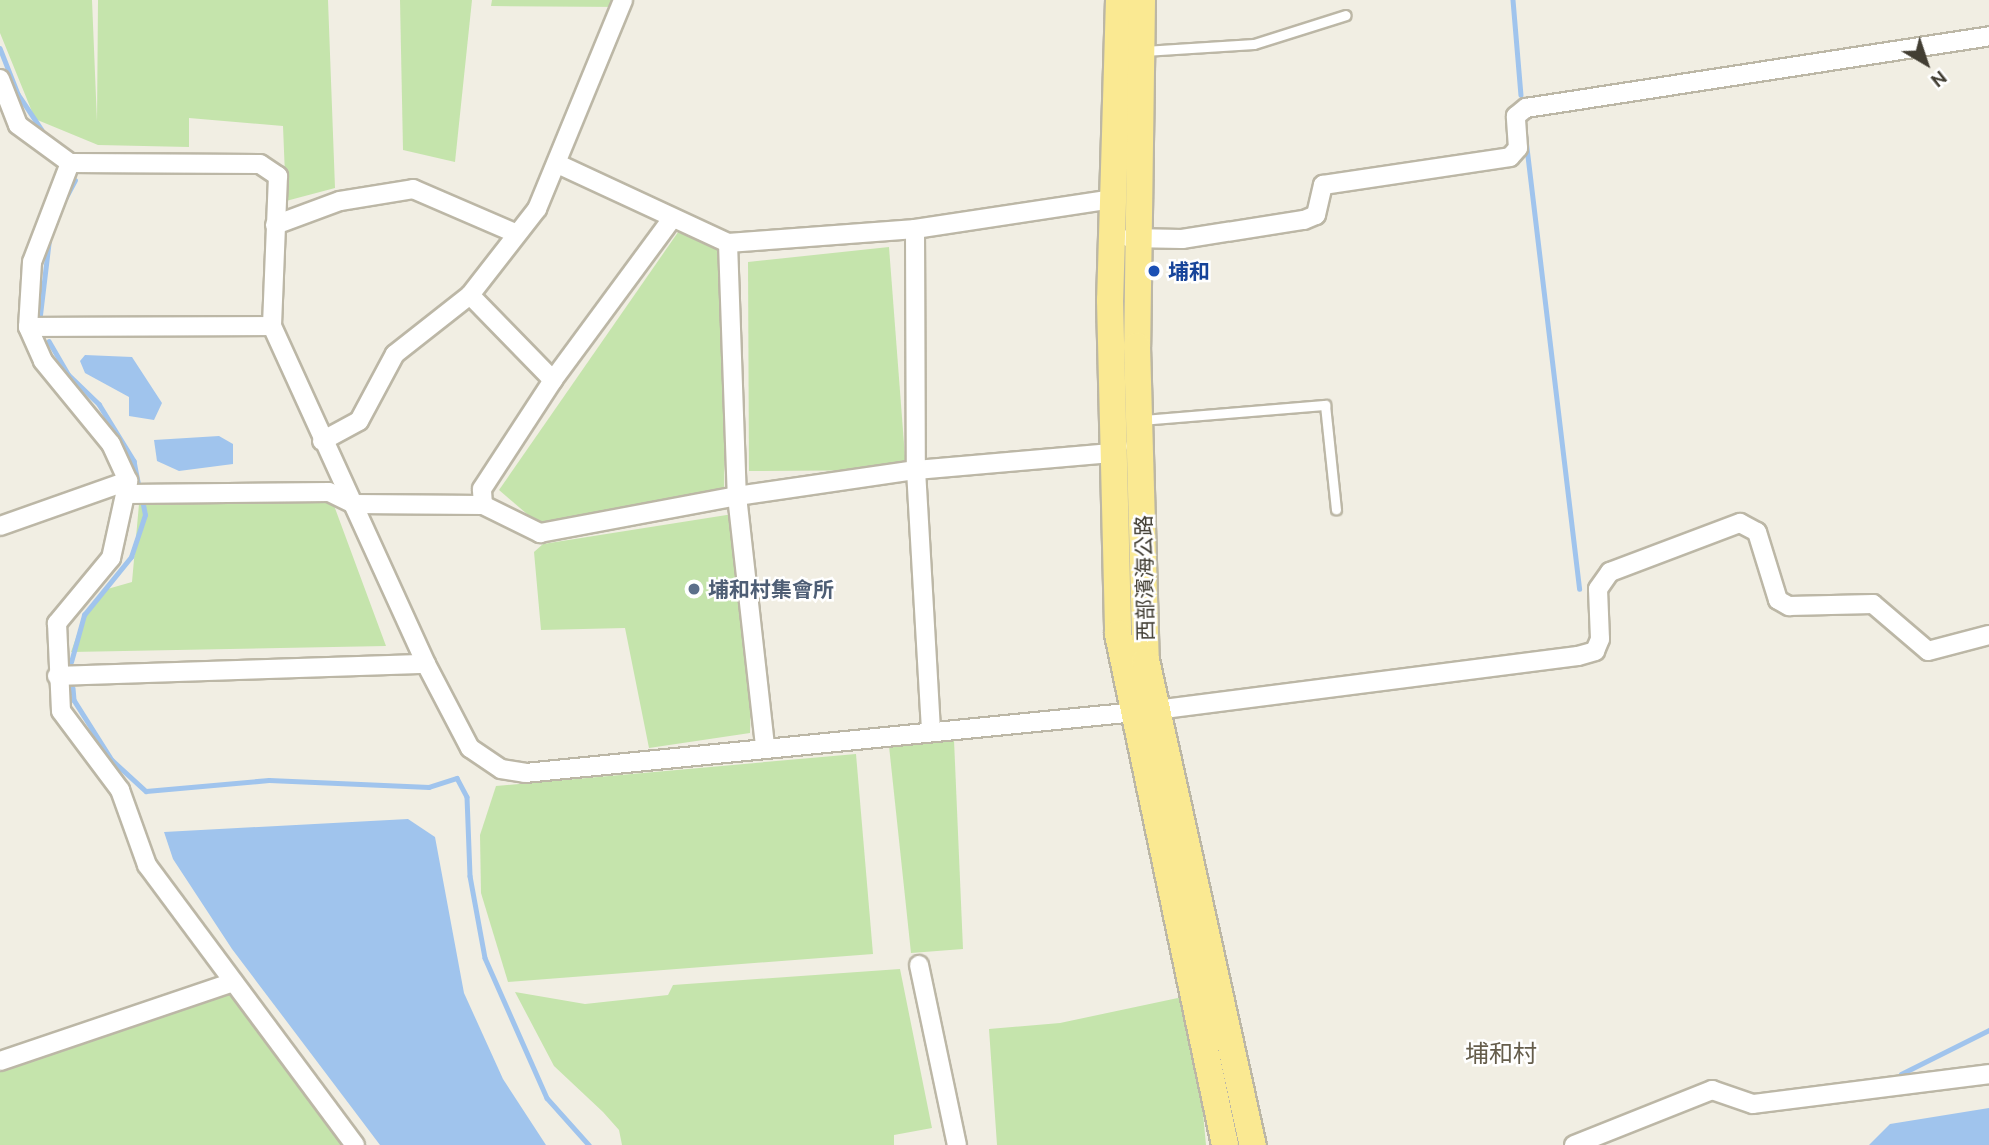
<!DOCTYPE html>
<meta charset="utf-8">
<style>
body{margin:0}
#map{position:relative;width:1989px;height:1145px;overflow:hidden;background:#f1eee3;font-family:Ubuntu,"Noto Sans TC",sans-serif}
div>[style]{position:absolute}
.green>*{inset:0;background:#c5e4ac}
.water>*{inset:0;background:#a0c4ed}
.stream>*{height:4.5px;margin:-2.25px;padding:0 2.25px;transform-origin:2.25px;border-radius:2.25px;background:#a0c4ed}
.roads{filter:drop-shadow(2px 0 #bcb7a6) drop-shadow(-2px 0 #bcb7a6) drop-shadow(0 2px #bcb7a6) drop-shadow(0 -2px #bcb7a6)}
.service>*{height:9px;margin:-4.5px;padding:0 4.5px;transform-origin:4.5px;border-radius:4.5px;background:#fff}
.minor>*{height:18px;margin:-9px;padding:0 9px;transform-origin:9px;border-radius:9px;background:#fff}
.primary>*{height:26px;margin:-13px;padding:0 13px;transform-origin:13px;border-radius:13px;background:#fae992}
.dots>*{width:19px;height:19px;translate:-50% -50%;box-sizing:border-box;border:4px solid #fff;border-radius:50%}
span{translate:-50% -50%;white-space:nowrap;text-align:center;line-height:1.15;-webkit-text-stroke:5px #fff;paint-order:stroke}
.transit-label{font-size:21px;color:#164399;font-weight:700}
.left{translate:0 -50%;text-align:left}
.street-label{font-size:21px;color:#423e33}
.service-label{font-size:21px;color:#4e5e75;font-weight:700}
.quarter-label{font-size:24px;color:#655d4b}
.north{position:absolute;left:1891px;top:28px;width:70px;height:70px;-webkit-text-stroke:5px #fff;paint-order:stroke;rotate:141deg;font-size:19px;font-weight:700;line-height:28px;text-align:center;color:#423e33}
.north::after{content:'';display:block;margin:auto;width:24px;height:32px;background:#423e33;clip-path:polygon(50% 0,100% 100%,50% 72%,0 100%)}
</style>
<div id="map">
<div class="green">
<i style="clip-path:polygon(0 0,92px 0,97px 122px,98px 0,328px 0,335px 188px,286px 201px,283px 126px,189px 118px,189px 147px,98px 145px,35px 119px,0 33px)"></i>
<i style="clip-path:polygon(400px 0,472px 0,455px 162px,403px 150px)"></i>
<i style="clip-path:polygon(492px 0,627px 0,624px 7px,491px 6px)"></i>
<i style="clip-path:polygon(683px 225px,729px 254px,724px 488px,548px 532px,499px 490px)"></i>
<i style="clip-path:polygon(889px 247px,906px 470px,749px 471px,748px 262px)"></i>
<i style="clip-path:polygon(329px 492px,386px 646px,71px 652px,84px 615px,104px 590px,132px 582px,140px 493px)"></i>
<i style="clip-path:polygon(733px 514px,753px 614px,750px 733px,649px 748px,625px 628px,541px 630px,534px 552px,543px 544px)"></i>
<i style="clip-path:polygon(954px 740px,963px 949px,911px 953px,889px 746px)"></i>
<i style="clip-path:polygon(856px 754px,873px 954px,508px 982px,481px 893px,480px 835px,496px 786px)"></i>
<i style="clip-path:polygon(900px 969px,932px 1128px,894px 1135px,894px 1145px,622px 1145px,619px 1130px,603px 1112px,554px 1066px,515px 992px,585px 1004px,668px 995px,673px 985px)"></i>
<i style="clip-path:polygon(233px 982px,354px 1145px,0 1145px,0 1066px)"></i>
<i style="clip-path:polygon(1192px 995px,1206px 1145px,997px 1145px,989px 1029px,1060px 1023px)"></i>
</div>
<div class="water">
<i style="clip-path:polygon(85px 355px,132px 357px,162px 403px,154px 420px,129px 416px,129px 397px,85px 373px,80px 361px)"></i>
<i style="clip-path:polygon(219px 436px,233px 444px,233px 464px,179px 471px,157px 461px,154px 440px)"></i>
<i style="clip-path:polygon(408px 819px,435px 837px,464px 993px,503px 1079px,546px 1145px,380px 1145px,232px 949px,173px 859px,164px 832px)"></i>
<i style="clip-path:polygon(1989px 1108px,1989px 1145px,1869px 1145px,1890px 1124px)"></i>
</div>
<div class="stream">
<i style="left:1513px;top:0;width:95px;rotate:85.2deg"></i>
<i style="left:0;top:48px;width:49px;rotate:68.6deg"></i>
<i style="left:18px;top:94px;width:43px;rotate:56.3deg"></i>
<i style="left:1525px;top:131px;width:461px;rotate:83.2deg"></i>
<i style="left:65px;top:199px;width:21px;rotate:-62deg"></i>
<i style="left:40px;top:315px;width:77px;rotate:-83.2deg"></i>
<i style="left:49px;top:341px;width:39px;rotate:60deg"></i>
<i style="left:69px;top:375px;width:42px;rotate:44deg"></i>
<i style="left:99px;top:404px;width:67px;rotate:58.4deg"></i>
<i style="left:134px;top:461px;width:31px;rotate:79deg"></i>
<i style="left:71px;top:662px;width:49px;rotate:-74.5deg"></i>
<i style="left:84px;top:615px;width:75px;rotate:-51deg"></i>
<i style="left:131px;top:557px;width:44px;rotate:-71.6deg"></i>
<i style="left:145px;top:515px;width:16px;rotate:-101deg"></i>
<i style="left:73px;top:688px;width:12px;rotate:85deg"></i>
<i style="left:74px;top:700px;width:71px;rotate:57.7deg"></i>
<i style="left:112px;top:760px;width:46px;rotate:42.4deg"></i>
<i style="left:146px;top:791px;width:123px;rotate:-5.1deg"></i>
<i style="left:269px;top:780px;width:160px;rotate:2.5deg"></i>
<i style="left:429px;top:787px;width:29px;rotate:-18deg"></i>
<i style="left:457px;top:778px;width:21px;rotate:62deg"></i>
<i style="left:467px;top:797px;width:79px;rotate:87.8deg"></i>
<i style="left:470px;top:876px;width:83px;rotate:79.6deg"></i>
<i style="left:485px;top:958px;width:153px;rotate:66.1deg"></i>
<i style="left:547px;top:1098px;width:63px;rotate:48.2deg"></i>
<i style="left:1901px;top:1074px;width:98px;rotate:-26.6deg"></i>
</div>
<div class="roads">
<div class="service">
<i style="left:1144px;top:51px;width:110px;rotate:-3.6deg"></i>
<i style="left:1254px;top:44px;width:96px;rotate:-17.5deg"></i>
<i style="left:1142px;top:420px;width:184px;rotate:-4.7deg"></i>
<i style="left:1325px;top:405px;width:105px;rotate:84deg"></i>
</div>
<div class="minor">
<i style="left:0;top:79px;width:49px;rotate:68.6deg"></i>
<i style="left:18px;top:125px;width:64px;rotate:36.2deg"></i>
<i style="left:70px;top:163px;width:106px;rotate:111deg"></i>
<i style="left:32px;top:262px;width:65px;rotate:93.5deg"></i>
<i style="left:28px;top:327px;width:37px;rotate:66deg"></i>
<i style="left:43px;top:361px;width:107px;rotate:50.7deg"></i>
<i style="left:111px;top:444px;width:41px;rotate:65.3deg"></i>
<i style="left:128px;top:481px;width:79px;rotate:102.4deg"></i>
<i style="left:111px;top:558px;width:85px;rotate:129.7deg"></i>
<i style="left:57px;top:623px;width:88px;rotate:87.4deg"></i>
<i style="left:61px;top:711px;width:99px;rotate:53.2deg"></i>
<i style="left:120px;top:790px;width:80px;rotate:70.2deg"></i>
<i style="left:147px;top:865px;width:349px;rotate:53.4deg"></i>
<i style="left:70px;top:163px;width:190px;rotate:0.3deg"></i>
<i style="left:260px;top:164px;width:22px;rotate:34deg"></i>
<i style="left:278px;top:176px;width:150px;rotate:92.3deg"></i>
<i style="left:272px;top:326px;width:371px;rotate:65.5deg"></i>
<i style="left:426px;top:664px;width:95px;rotate:62.4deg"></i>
<i style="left:470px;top:748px;width:37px;rotate:34deg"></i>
<i style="left:501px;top:769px;width:24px;rotate:9deg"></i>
<i style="left:525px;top:773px;width:634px;rotate:-5.7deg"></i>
<i style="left:1156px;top:710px;width:425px;rotate:-7.3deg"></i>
<i style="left:1578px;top:656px;width:18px;rotate:-16deg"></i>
<i style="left:1595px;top:651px;width:13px;rotate:-67deg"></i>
<i style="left:1600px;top:639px;width:50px;rotate:-92.3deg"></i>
<i style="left:1598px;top:589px;width:21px;rotate:-55deg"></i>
<i style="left:1610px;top:572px;width:139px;rotate:-20.7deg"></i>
<i style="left:1740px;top:523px;width:19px;rotate:28deg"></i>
<i style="left:1757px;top:532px;width:71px;rotate:72.8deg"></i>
<i style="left:1778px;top:600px;width:13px;rotate:29deg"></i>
<i style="left:1789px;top:606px;width:84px;rotate:-1.4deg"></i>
<i style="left:1873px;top:604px;width:72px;rotate:40.5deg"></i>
<i style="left:1928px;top:651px;width:63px;rotate:-14.7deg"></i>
<i style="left:560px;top:165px;width:185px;rotate:24.9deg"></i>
<i style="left:728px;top:243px;width:188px;rotate:-4.3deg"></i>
<i style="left:915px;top:229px;width:201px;rotate:-8.6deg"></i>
<i style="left:275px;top:225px;width:69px;rotate:-20.3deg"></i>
<i style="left:340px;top:201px;width:74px;rotate:-9.3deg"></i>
<i style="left:413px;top:189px;width:111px;rotate:23.3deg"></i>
<i style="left:915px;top:229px;width:241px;rotate:89.8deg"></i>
<i style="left:916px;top:470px;width:260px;rotate:86.7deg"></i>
<i style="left:1130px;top:238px;width:52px;rotate:1.1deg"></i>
<i style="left:1182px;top:239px;width:123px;rotate:-8.9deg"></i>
<i style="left:1304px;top:220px;width:13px;rotate:-23deg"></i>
<i style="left:1316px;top:215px;width:31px;rotate:-77deg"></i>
<i style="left:1323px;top:185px;width:189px;rotate:-8.5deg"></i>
<i style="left:1510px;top:157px;width:12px;rotate:-48deg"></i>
<i style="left:1518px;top:148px;width:32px;rotate:-94deg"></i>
<i style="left:1516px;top:116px;width:13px;rotate:-39deg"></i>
<i style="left:1526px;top:108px;width:469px;rotate:-8.8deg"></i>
<i style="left:728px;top:243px;width:253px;rotate:88deg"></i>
<i style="left:737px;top:496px;width:253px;rotate:83.6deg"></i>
<i style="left:470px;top:295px;width:119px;rotate:45.7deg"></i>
<i style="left:28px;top:327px;width:244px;rotate:-0.2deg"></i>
<i style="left:322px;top:441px;width:42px;rotate:-28.4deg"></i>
<i style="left:359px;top:421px;width:76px;rotate:-61.8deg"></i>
<i style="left:395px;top:354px;width:95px;rotate:-38.2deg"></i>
<i style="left:470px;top:295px;width:109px;rotate:-52.1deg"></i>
<i style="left:537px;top:209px;width:226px;rotate:-67.6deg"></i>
<i style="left:127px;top:494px;width:202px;rotate:-0.6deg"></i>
<i style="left:329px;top:492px;width:28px;rotate:26deg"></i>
<i style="left:354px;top:504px;width:129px;rotate:0.4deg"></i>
<i style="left:483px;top:505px;width:64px;rotate:26.2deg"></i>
<i style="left:540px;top:533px;width:200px;rotate:-10.6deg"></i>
<i style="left:737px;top:496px;width:181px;rotate:-8.3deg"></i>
<i style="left:916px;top:470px;width:196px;rotate:-5deg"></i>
<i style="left:1111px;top:453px;width:10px;rotate:-45deg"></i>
<i style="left:483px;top:505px;width:16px;rotate:-94deg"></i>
<i style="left:482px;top:489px;width:130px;rotate:-56.9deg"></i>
<i style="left:553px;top:380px;width:199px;rotate:-53.6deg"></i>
<i style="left:0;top:526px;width:136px;rotate:-19.4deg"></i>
<i style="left:57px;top:676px;width:369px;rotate:-1.9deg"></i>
<i style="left:919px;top:965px;width:184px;rotate:78.1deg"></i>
<i style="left:0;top:1061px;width:246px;rotate:-18.7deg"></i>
<i style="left:1574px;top:1145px;width:149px;rotate:-21.7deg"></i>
<i style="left:1712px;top:1090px;width:43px;rotate:18.9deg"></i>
<i style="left:1753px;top:1104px;width:238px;rotate:-7.2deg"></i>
</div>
<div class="primary">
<i style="left:1119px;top:0;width:300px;rotate:91.7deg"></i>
<i style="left:1110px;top:300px;width:334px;rotate:88.6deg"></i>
<i style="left:1118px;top:634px;width:522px;rotate:78.17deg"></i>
<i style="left:1142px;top:0;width:346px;rotate:90.8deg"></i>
<i style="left:1137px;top:346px;width:314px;rotate:88.4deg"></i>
<i style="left:1146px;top:660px;width:497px;rotate:77.6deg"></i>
</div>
</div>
<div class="dots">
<i style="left:1154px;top:271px;background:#1a4fb4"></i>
<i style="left:694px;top:589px;background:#5c6f8a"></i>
</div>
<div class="transit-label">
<span class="left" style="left:1168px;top:271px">埔和</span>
</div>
<div class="street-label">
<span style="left:1144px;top:578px;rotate:-91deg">西部濱海公路</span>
</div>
<div class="service-label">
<span class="left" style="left:708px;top:589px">埔和村集會所</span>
</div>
<div class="quarter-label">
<span style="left:1501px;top:1054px">埔和村</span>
</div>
<div class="north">N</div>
</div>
